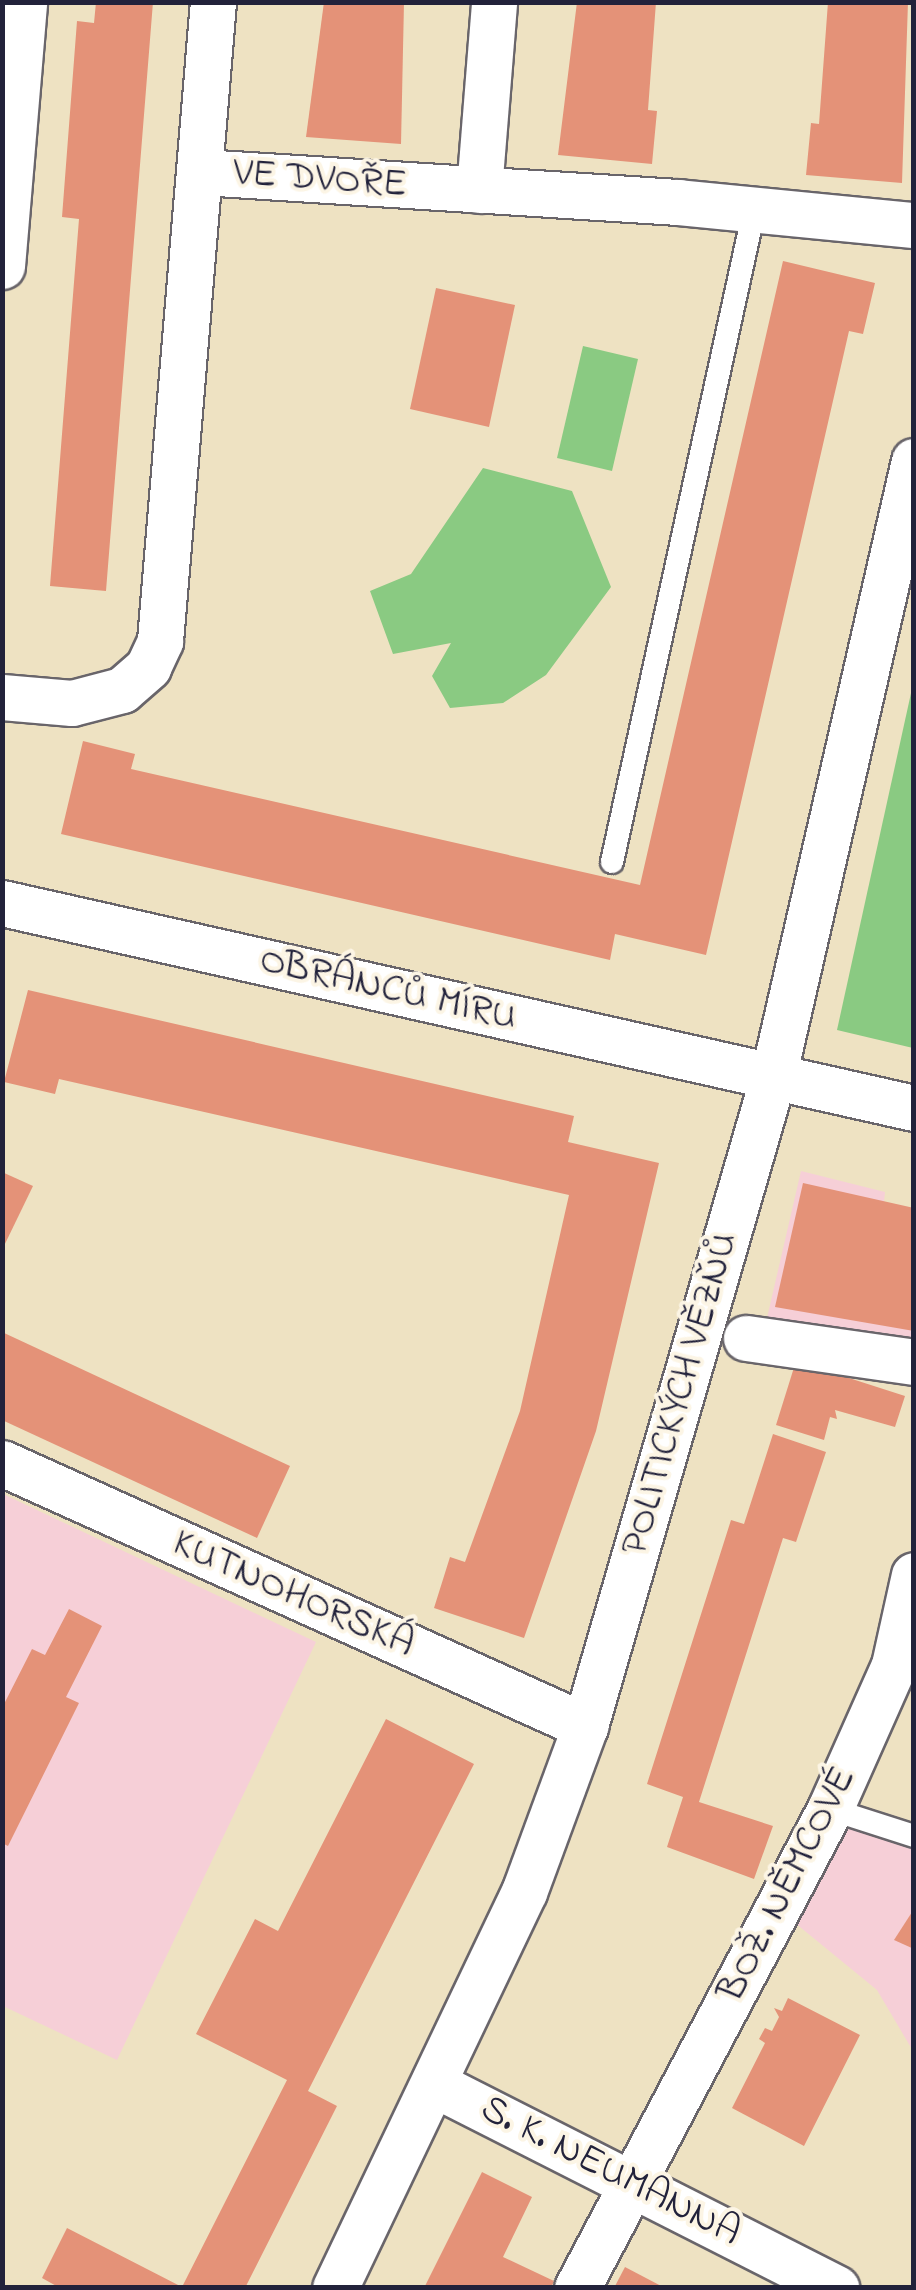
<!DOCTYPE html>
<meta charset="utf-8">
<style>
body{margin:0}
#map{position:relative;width:916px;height:2290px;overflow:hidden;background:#eee2c2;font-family:"Indie Flower",sans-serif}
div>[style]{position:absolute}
.built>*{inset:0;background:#f6cfd7}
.green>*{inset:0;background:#8aca82}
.building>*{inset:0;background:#e49278}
.roads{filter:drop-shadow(2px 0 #69656a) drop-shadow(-2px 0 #69656a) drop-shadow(0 2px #69656a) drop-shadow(0 -2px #69656a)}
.service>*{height:22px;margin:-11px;padding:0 11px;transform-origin:11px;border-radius:11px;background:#fff}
.minor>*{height:45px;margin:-22.5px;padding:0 22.5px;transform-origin:22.5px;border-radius:22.5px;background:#fff}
span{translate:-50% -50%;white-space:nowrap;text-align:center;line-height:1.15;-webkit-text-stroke:8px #fcf5e5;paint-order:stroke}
.street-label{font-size:40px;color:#22223b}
.frame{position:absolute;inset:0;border:5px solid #22223b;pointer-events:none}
</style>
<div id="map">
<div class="built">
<i style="clip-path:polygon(801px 1171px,885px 1192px,884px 1202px,913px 1208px,913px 1353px,767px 1318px)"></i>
<i style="clip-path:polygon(3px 1494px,316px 1642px,117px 2060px,3px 2006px)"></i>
<i style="clip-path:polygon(831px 1809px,913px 1832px,913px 2051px,877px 1990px,778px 1909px)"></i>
</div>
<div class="green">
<i style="clip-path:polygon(583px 346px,638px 359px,612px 471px,557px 458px)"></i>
<i style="clip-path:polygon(483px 468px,572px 491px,611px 587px,546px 675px,503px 703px,450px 708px,432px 676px,451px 643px,393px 654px,370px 591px,411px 574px)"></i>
<i style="clip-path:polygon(913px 684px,913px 1048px,837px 1030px)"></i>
</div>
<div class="building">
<i style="clip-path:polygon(96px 2px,153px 2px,106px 591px,50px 586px,79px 219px,62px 217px,77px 21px,94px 23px)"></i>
<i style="clip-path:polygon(324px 2px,404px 2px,401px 144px,306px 137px)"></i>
<i style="clip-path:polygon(577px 2px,656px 2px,648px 110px,657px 111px,652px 164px,558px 155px)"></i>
<i style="clip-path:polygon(828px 2px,908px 2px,902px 183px,806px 175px,811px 123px,819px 124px)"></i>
<i style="clip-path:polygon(783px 261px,875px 283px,863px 334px,849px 331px,706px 955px,615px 934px,610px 960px,61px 834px,83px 741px,135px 754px,131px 769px,640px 885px)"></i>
<i style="clip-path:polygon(436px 288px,515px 305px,489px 427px,410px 409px)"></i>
<i style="clip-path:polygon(28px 990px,574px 1116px,568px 1142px,659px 1163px,596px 1431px,524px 1638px,434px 1608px,450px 1557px,465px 1562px,520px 1411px,569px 1195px,59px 1079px,55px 1094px,4px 1082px)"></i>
<i style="clip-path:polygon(2px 1172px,33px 1186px,2px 1250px)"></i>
<i style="clip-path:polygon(803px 1183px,914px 1208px,914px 1331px,775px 1307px)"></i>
<i style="clip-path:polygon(2px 1332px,290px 1466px,257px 1538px,2px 1420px)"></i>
<i style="clip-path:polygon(796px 1361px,905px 1396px,895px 1427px,835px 1410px,837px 1419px,830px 1417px,824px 1440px,776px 1425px)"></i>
<i style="clip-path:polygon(773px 1434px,826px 1452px,796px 1542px,783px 1538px,699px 1802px,773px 1826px,754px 1879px,667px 1847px,683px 1797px,647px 1784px,731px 1520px,744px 1524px)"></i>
<i style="clip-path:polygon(69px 1609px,102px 1626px,66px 1697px,79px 1703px,8px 1846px,2px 1843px,2px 1708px,32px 1649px,45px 1655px)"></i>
<i style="clip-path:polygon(386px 1719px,474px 1764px,308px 2091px,337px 2106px,245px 2288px,60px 2288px,42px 2278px,67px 2228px,182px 2287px,287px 2080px,196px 2034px,255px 1919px,278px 1931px)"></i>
<i style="clip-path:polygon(914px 1909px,914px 1949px,894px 1940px)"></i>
<i style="clip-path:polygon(788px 1998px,860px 2035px,804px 2146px,732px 2108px,765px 2043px,759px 2039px,765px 2028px,772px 2031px,779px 2017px,774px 2008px,782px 2011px)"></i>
<i style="clip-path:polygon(482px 2172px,532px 2197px,503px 2257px,554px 2281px,551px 2288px,424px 2288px)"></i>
<i style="clip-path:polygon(625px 2267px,665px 2288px,614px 2288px)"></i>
</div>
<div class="roads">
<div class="service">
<i style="left:612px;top:862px;width:666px;rotate:-77.7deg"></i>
<i style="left:830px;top:1809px;width:88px;rotate:17.8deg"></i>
</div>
<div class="minor">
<i style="left:201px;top:172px;width:478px;rotate:3.6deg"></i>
<i style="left:678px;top:202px;width:237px;rotate:5.6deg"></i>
<i style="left:479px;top:190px;width:189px;rotate:-85.4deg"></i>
<i style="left:2px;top:266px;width:265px;rotate:-85.2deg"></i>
<i style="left:2px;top:697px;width:70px;rotate:4.9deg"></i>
<i style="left:72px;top:703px;width:52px;rotate:-14.6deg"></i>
<i style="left:122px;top:690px;width:35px;rotate:-41deg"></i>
<i style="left:148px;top:667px;width:29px;rotate:-65deg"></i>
<i style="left:160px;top:641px;width:641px;rotate:-85.26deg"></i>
<i style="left:2px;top:903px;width:935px;rotate:12.67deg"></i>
<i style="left:746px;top:1338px;width:170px;rotate:8.1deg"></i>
<i style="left:2px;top:1463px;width:640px;rotate:24.28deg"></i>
<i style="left:436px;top:2085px;width:449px;rotate:26.9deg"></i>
<i style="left:335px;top:2288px;width:439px;rotate:-64.5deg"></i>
<i style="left:524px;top:1892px;width:177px;rotate:-69.8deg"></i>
<i style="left:585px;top:1726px;width:676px;rotate:-73.84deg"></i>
<i style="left:773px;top:1077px;width:632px;rotate:-77.11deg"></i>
<i style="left:577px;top:2288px;width:542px;rotate:-62.16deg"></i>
<i style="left:830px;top:1809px;width:158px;rotate:-66deg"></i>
<i style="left:894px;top:1665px;width:92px;rotate:-77.5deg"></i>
</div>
</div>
<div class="street-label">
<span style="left:320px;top:180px;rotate:4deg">VE DVOŘE</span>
<span style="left:388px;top:990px;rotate:13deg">OBRÁNCŮ MÍRU</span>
<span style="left:681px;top:1394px;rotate:-74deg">POLITICKÝCH VĚZŇŮ</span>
<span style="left:293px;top:1595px;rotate:24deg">KUTNOHORSKÁ</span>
<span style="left:788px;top:1885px;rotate:-63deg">BOŽ. NĚMCOVÉ</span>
<span style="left:610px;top:2172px;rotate:27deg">S. K. NEUMANNA</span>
</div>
<div class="frame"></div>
</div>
